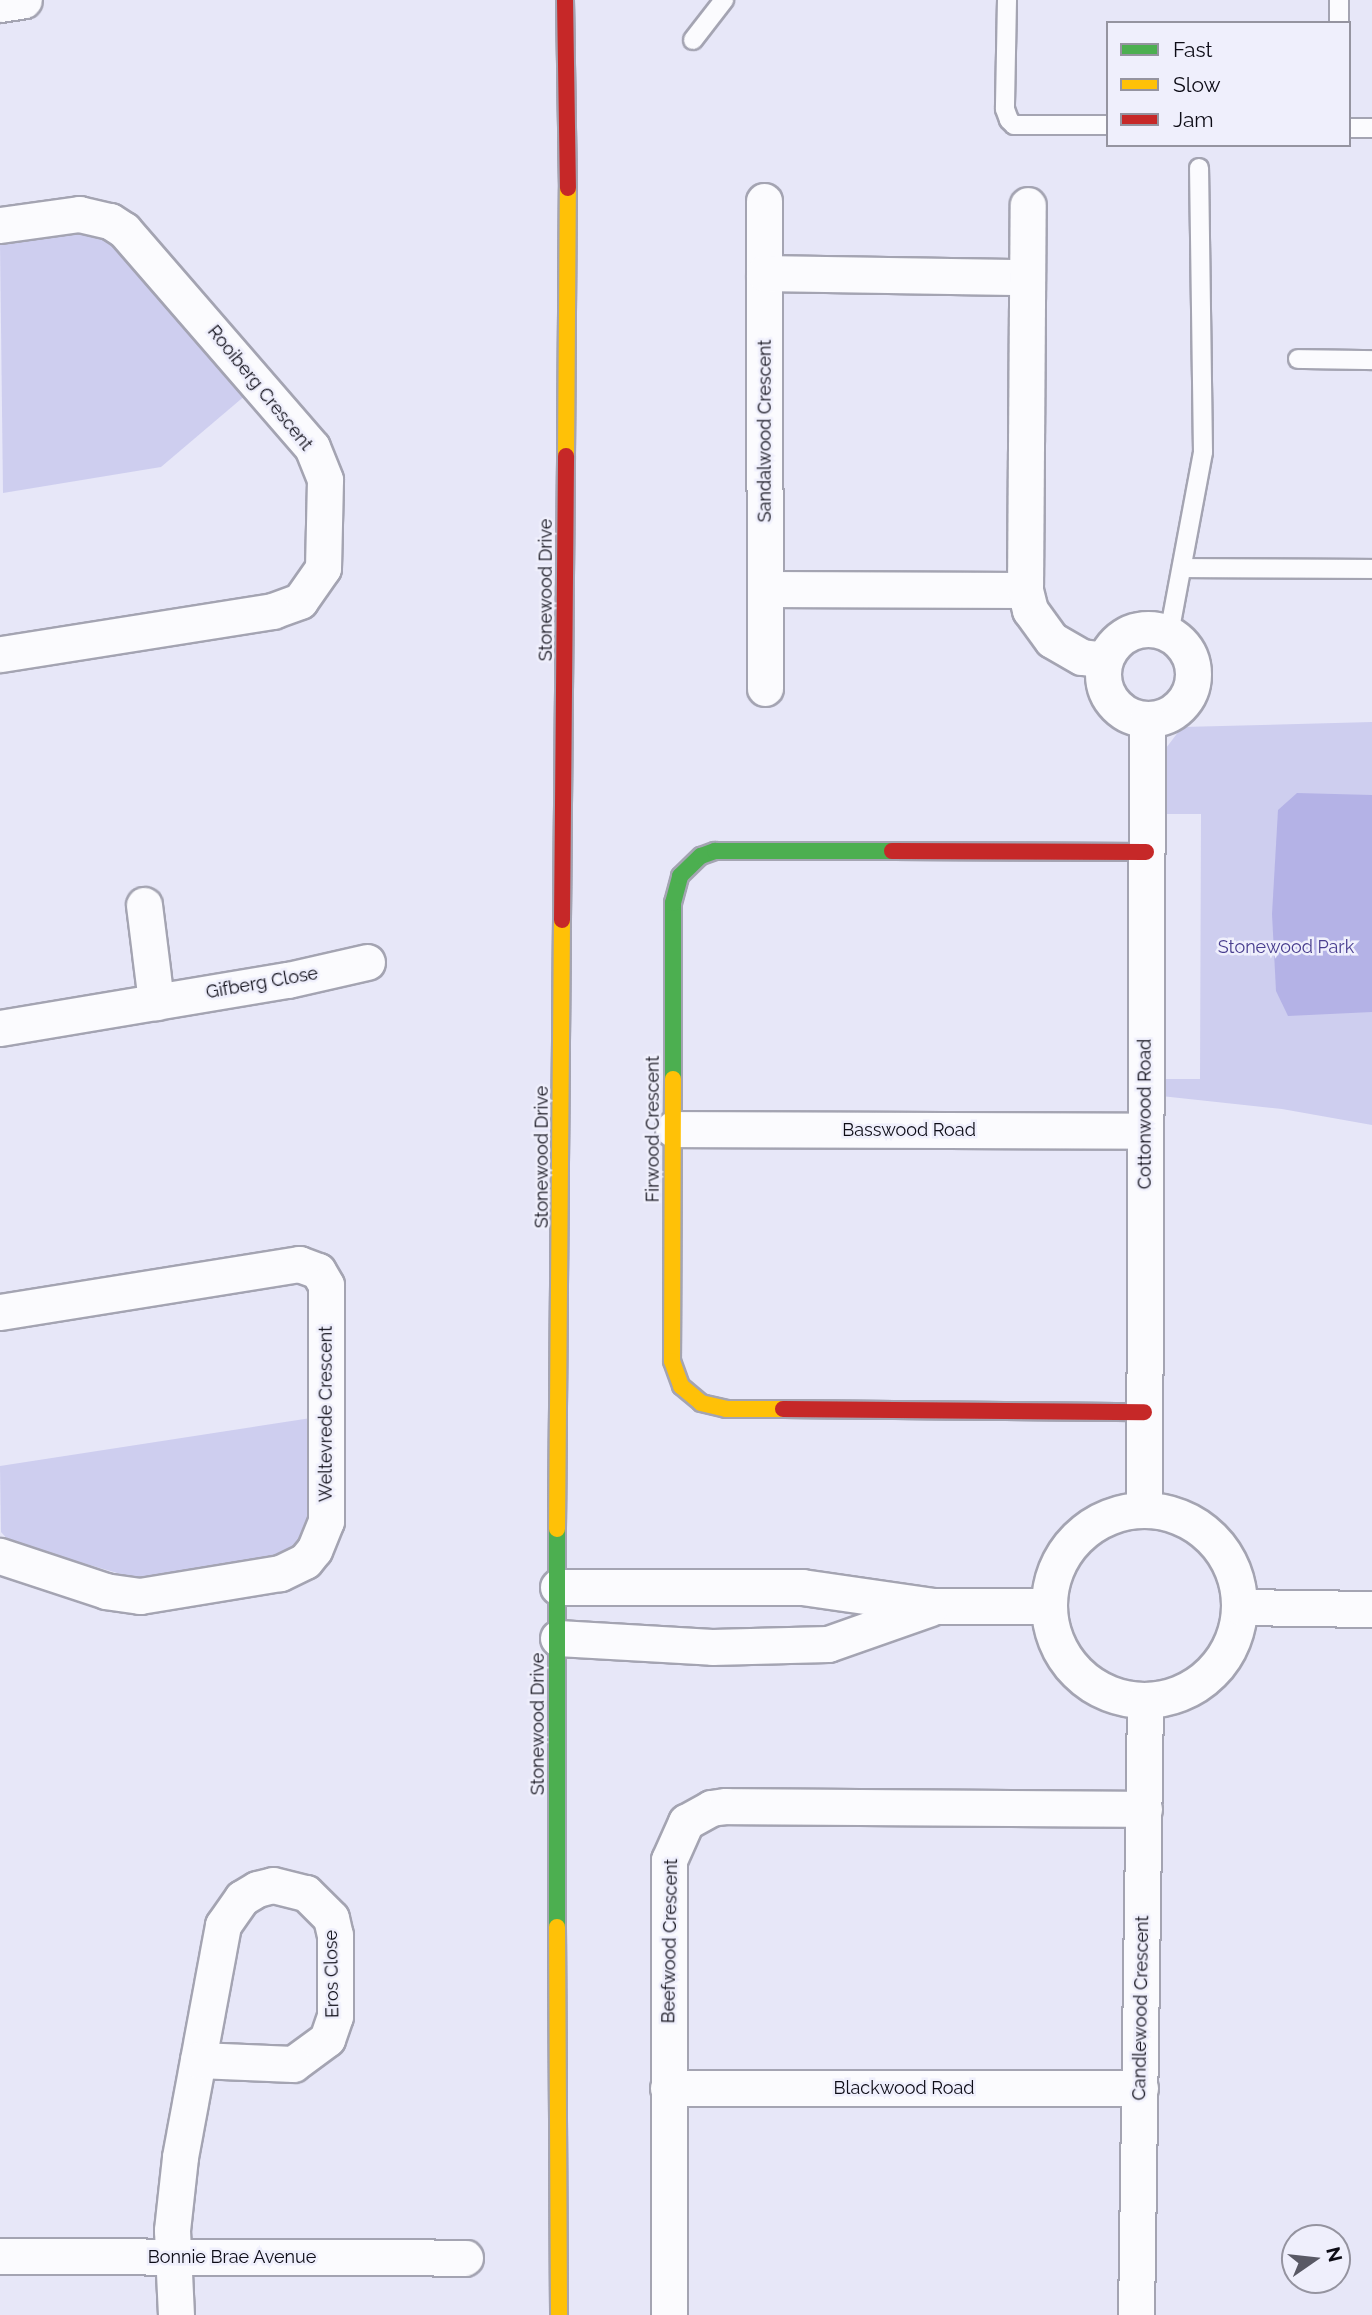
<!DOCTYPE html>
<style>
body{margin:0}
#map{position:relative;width:1372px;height:2315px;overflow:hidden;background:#e7e7f8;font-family:Raleway,sans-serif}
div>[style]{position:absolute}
.green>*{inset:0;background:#ceceef}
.water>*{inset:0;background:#b4b2e6}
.roads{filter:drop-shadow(2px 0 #a4a4b2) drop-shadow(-2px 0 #a4a4b2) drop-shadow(0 2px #a4a4b2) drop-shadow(0 -2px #a4a4b2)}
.lane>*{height:18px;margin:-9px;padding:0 9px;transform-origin:9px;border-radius:9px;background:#fbfbfe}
.street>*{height:35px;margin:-17.5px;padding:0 17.5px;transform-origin:17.5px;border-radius:17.5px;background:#fbfbfe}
.street>.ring{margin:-17.5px;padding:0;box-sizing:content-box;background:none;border:35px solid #fbfbfe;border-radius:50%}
.fast>*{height:16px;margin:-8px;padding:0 8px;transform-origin:8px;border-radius:8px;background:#4caf50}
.slow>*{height:16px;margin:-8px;padding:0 8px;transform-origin:8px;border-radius:8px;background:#ffc107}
.jam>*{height:16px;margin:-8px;padding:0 8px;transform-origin:8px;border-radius:8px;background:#c62828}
span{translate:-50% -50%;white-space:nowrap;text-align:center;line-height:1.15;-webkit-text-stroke:5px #efeffc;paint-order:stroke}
.street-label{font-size:18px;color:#0d0c16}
.park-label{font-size:18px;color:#483d8e}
.legend{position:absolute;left:1106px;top:21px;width:245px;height:126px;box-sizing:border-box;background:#efeffc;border:2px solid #9594a0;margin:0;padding:9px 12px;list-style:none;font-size:21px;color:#0d0c16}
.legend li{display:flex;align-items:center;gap:14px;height:35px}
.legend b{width:35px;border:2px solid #9594a0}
.north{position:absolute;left:1281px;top:2224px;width:70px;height:70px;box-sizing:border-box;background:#efeffc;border:2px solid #9594a0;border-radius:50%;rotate:76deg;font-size:19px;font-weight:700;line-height:28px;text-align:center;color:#0d0c16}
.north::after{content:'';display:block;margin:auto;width:24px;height:32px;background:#595965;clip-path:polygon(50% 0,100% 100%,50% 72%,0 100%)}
</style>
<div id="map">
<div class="green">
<i style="clip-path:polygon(78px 228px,106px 235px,247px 394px,161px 467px,3px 493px,0 242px)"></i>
<i style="clip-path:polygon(1372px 722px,1372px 1125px,1282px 1109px,1161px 1096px,1161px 1079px,1200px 1079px,1201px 814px,1162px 814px,1163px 752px,1182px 727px)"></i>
<i style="clip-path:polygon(311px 1418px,311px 1517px,298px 1545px,286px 1555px,138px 1579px,10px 1542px,1px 1532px,0 1466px)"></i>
</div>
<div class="water">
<i style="clip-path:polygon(1297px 793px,1372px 795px,1372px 1012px,1288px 1016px,1276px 991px,1272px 914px,1278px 810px)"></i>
</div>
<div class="roads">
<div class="lane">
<i style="left:1007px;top:0;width:109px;rotate:91.1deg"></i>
<i style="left:1005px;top:109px;width:12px;rotate:70deg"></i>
<i style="left:1009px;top:120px;width:7px;rotate:45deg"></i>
<i style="left:1014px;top:125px;width:94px"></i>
<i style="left:1339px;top:0;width:23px;rotate:90deg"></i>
<i style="left:693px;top:40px;width:51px;rotate:-52.2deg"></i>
<i style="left:1349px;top:128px;width:23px"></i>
<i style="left:1298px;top:359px;width:74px;rotate:0.8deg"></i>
<i style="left:1183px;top:568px;width:189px;rotate:0.3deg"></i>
<i style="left:1169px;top:634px;width:185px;rotate:-79.4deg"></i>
<i style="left:1203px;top:452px;width:284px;rotate:-90.8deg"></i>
</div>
<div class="street">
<i style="left:0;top:4px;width:24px;rotate:-9deg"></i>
<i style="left:764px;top:201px;width:487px;rotate:89.9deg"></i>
<i style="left:0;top:225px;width:80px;rotate:-7.9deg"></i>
<i style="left:79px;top:214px;width:32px;rotate:13deg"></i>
<i style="left:110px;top:221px;width:17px;rotate:33deg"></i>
<i style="left:124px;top:230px;width:287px;rotate:49.1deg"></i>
<i style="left:312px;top:447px;width:35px;rotate:68deg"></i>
<i style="left:325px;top:480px;width:88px;rotate:91.3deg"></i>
<i style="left:323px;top:568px;width:40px;rotate:124.9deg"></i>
<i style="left:300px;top:601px;width:29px;rotate:160deg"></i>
<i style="left:273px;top:611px;width:276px;rotate:171deg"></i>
<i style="left:764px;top:273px;width:263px;rotate:0.9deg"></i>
<i style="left:765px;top:589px;width:260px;rotate:0.2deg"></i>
<i style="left:1025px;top:590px;width:21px;rotate:76deg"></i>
<i style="left:1030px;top:610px;width:37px;rotate:54deg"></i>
<i style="left:1052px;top:640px;width:34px;rotate:30deg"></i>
<i style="left:1082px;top:657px;width:23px;rotate:7deg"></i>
<i style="left:1025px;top:590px;width:385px;rotate:-89.6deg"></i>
<i class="ring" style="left:1103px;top:629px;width:55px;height:55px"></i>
<i style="left:144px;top:905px;width:98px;rotate:82.9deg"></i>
<i style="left:0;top:1028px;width:292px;rotate:-9.5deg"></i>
<i style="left:288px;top:980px;width:81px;rotate:-12.8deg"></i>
<i style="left:673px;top:1129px;width:472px;rotate:0.2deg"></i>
<i style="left:0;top:1312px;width:303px;rotate:-9.1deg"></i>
<i style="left:299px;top:1264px;width:20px;rotate:20deg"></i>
<i style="left:318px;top:1271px;width:16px;rotate:60deg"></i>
<i style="left:326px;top:1285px;width:236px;rotate:90deg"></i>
<i style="left:326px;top:1521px;width:31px;rotate:112deg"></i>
<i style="left:314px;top:1550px;width:14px;rotate:129deg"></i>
<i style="left:305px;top:1561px;width:28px;rotate:154deg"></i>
<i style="left:280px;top:1573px;width:142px;rotate:170.7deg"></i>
<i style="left:140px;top:1596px;width:34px;rotate:-172deg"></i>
<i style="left:106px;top:1591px;width:112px;rotate:-161.7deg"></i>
<i style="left:1144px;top:1509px;width:790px;rotate:-89.78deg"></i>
<i class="ring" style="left:1049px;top:1510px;width:155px;height:155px"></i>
<i style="left:558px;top:1587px;width:244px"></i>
<i style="left:802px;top:1587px;width:133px;rotate:8.2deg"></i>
<i style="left:934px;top:1606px;width:115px"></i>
<i style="left:1241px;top:1607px;width:131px;rotate:0.9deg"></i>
<i style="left:558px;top:1638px;width:154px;rotate:3.3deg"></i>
<i style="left:712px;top:1647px;width:116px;rotate:-1.5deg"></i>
<i style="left:828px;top:1644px;width:108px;rotate:-19.4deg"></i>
<i style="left:668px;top:2088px;width:472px"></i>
<i style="left:0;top:2256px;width:465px;rotate:0.2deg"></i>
<i style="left:176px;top:2315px;width:85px;rotate:-92.7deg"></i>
<i style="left:172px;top:2230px;width:73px;rotate:-83.7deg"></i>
<i style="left:180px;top:2157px;width:236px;rotate:-79.5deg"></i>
<i style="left:223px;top:1925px;width:33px;rotate:-55deg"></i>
<i style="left:242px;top:1898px;width:17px;rotate:-31deg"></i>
<i style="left:257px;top:1889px;width:16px;rotate:-14deg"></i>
<i style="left:273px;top:1885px;width:34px;rotate:14deg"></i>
<i style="left:306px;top:1893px;width:35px;rotate:45deg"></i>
<i style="left:331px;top:1918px;width:17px;rotate:77deg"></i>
<i style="left:335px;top:1935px;width:81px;rotate:90deg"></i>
<i style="left:335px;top:2016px;width:24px;rotate:109deg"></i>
<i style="left:327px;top:2039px;width:42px;rotate:143.7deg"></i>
<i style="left:293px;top:2064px;width:95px;rotate:-177.6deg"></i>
<i style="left:669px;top:2315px;width:455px;rotate:-90deg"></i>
<i style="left:669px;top:1860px;width:42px;rotate:-65.9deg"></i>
<i style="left:686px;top:1822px;width:29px;rotate:-29deg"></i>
<i style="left:711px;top:1808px;width:15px;rotate:-8deg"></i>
<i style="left:726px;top:1806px;width:418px;rotate:0.4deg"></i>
<i style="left:1136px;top:2315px;width:614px;rotate:-89.16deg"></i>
</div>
<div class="fast">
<i style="left:673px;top:1079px;width:176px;rotate:-90deg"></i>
<i style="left:673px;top:903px;width:28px;rotate:-75deg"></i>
<i style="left:680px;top:876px;width:29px;rotate:-44deg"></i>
<i style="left:701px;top:856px;width:15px;rotate:-20deg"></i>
<i style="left:715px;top:851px;width:177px"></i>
<i style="left:557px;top:1529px;width:398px;rotate:90deg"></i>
</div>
<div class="slow">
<i style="left:566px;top:456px;width:268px;rotate:-89.6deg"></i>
<i style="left:673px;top:1079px;width:282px;rotate:90.2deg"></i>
<i style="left:672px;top:1361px;width:27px;rotate:70deg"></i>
<i style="left:681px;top:1386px;width:26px;rotate:40deg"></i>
<i style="left:701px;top:1403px;width:26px;rotate:13deg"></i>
<i style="left:726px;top:1409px;width:57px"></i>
<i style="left:557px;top:1529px;width:609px;rotate:-89.53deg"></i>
<i style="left:557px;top:1927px;width:388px;rotate:89.7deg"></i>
</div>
<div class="jam">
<i style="left:565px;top:0;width:188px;rotate:89.1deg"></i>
<i style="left:892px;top:851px;width:254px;rotate:0.2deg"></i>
<i style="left:562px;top:920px;width:464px;rotate:-89.5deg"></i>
<i style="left:783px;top:1409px;width:361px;rotate:0.5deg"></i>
</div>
</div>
<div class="street-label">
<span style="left:260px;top:388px;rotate:51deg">Rooiberg Crescent</span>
<span style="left:765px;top:431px;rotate:-90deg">Sandalwood Crescent</span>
<span style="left:546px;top:590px;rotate:-90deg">Stonewood Drive</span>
<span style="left:262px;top:983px;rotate:-10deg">Gifberg Close</span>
<span style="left:1145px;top:1114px;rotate:-90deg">Cottonwood Road</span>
<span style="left:653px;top:1129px;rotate:-90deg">Firwood Crescent</span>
<span style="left:909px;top:1130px">Basswood Road</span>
<span style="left:542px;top:1157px;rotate:-90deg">Stonewood Drive</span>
<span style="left:326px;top:1414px;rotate:-90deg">Weltevrede Crescent</span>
<span style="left:538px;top:1724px;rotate:-90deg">Stonewood Drive</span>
<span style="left:670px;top:1941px;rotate:-89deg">Beefwood Crescent</span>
<span style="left:332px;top:1974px;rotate:-91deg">Eros Close</span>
<span style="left:1141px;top:2008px;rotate:-89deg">Candlewood Crescent</span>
<span style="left:904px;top:2088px">Blackwood Road</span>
<span style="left:232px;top:2257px">Bonnie Brae Avenue</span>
</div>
<div class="park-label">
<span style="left:1286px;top:947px">Stonewood Park</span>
</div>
<ul class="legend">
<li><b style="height:9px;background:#4caf50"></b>Fast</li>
<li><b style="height:9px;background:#ffc107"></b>Slow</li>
<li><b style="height:9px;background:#c62828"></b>Jam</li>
</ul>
<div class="north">N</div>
</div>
